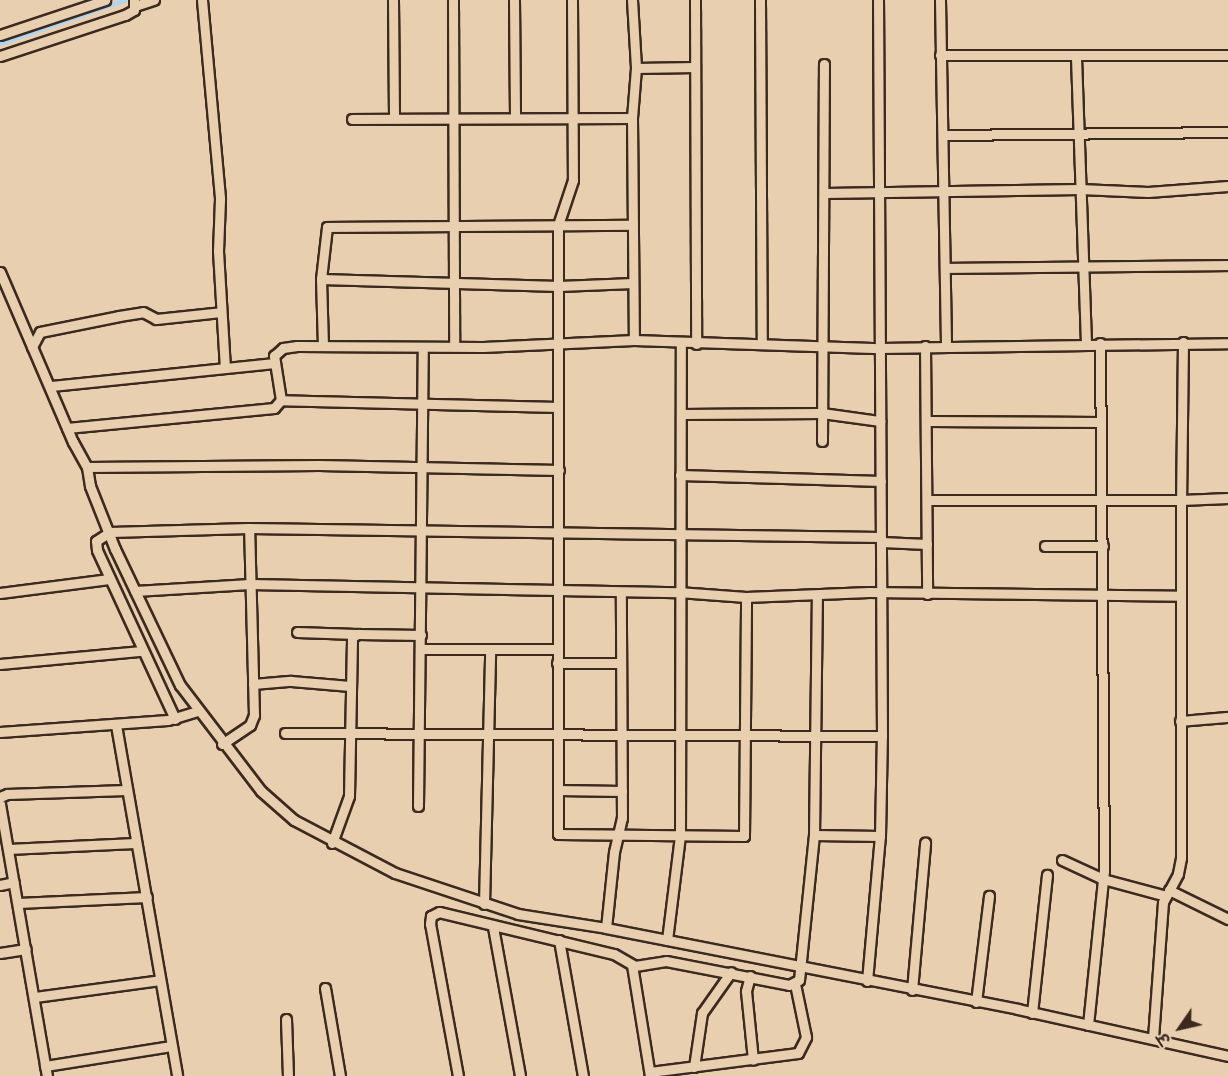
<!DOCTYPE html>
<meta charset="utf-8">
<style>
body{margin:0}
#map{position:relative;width:1228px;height:1076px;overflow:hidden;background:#e8cfb0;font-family:"Balsamiq Sans","Playpen Sans Deva",sans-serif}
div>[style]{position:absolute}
.stream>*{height:4px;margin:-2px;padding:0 2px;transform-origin:2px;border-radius:2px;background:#add5f7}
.roads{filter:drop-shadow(2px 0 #3b2a1e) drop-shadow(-2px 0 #3b2a1e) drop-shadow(0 2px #3b2a1e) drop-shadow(0 -2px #3b2a1e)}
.minor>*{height:9px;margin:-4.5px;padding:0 4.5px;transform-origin:4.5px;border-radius:4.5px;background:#e8cfb0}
span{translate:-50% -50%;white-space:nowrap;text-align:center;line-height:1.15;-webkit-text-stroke:4.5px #e8cfb0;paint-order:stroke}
.north{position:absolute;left:1150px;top:998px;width:60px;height:60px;-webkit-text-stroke:4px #e8cfb0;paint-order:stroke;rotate:236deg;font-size:16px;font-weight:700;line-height:24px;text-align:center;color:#3b2a1e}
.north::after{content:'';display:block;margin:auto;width:21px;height:27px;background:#3b2a1e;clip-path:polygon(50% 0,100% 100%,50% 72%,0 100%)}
</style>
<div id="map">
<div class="stream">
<i style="left:0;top:44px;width:133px;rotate:-19.2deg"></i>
</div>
<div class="roads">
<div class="minor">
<i style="left:202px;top:0;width:200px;rotate:84.8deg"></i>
<i style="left:220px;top:199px;width:52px;rotate:92.2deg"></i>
<i style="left:218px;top:251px;width:117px;rotate:86.6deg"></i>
<i style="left:393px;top:0;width:117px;rotate:89.5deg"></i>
<i style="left:453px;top:0;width:346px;rotate:89.8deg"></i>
<i style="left:514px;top:0;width:116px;rotate:89.5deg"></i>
<i style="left:572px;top:0;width:180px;rotate:89.7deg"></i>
<i style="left:573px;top:180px;width:47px;rotate:108.4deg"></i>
<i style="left:558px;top:225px;width:609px;rotate:90deg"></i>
<i style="left:558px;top:834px;width:186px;rotate:0.6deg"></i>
<i style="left:744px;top:836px;width:239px;rotate:-89.5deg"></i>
<i style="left:632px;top:0;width:68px;rotate:86.6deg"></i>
<i style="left:636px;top:68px;width:50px;rotate:94.6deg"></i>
<i style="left:632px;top:118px;width:222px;rotate:89.5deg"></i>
<i style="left:695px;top:0;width:344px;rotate:89.8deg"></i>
<i style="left:760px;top:0;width:344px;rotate:89.7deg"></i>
<i style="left:940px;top:0;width:345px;rotate:89deg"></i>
<i style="left:135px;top:6px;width:20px;rotate:-18deg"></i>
<i style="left:0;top:35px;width:111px;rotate:-18.4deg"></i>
<i style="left:940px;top:55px;width:288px"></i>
<i style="left:0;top:56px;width:132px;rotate:-18.2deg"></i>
<i style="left:125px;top:15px;width:10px;rotate:-29deg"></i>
<i style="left:134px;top:10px;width:10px;rotate:-90deg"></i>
<i style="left:1076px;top:57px;width:287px;rotate:88deg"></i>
<i style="left:636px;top:68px;width:59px;rotate:-1deg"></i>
<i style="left:352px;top:119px;width:280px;rotate:-0.2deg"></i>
<i style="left:944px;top:135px;width:284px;rotate:-0.6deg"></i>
<i style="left:825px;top:193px;width:255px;rotate:-0.9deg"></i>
<i style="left:1080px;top:189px;width:68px;rotate:2.5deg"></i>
<i style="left:1148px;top:192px;width:80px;rotate:-4.3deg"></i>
<i style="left:946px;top:268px;width:282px;rotate:-0.6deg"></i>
<i style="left:0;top:272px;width:185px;rotate:66.8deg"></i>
<i style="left:73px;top:442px;width:29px;rotate:61deg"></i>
<i style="left:87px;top:467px;width:19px;rotate:81deg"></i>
<i style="left:90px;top:486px;width:68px;rotate:68.4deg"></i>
<i style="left:115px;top:549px;width:151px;rotate:64.5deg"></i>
<i style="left:180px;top:685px;width:133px;rotate:52.6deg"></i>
<i style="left:261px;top:791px;width:44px;rotate:41.3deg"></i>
<i style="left:294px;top:820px;width:114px;rotate:27.7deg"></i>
<i style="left:395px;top:873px;width:130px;rotate:18.4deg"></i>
<i style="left:518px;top:914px;width:89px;rotate:9deg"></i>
<i style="left:606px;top:928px;width:420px;rotate:11.1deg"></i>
<i style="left:1018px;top:1009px;width:215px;rotate:12.6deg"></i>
<i style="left:321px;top:279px;width:238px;rotate:1.7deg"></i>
<i style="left:559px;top:286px;width:74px;rotate:-2.3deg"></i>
<i style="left:1183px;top:342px;width:158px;rotate:90.7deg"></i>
<i style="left:1181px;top:500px;width:47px;rotate:-2.4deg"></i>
<i style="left:323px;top:346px;width:67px;rotate:-91.7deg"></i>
<i style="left:321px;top:279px;width:52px;rotate:-83.4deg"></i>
<i style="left:327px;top:227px;width:306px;rotate:-0.4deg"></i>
<i style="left:925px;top:346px;width:248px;rotate:89.5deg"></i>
<i style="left:32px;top:347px;width:17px;rotate:-62deg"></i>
<i style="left:40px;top:332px;width:81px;rotate:-11.4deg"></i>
<i style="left:119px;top:316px;width:24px;rotate:-9deg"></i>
<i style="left:143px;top:312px;width:15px;rotate:28deg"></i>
<i style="left:156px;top:319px;width:65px;rotate:-6.1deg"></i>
<i style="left:51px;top:386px;width:225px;rotate:-5.9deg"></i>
<i style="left:558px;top:407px;width:277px;rotate:-178.6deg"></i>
<i style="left:281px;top:400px;width:45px;rotate:-99deg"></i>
<i style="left:274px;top:356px;width:12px;rotate:-42deg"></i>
<i style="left:283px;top:348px;width:14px;rotate:-8deg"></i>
<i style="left:297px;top:346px;width:186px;rotate:0.3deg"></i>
<i style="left:483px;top:347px;width:151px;rotate:-2.7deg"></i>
<i style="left:634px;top:340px;width:246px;rotate:1.9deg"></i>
<i style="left:880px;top:348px;width:348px;rotate:-0.8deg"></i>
<i style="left:682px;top:414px;width:140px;rotate:-0.4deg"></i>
<i style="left:822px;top:413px;width:59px;rotate:7.9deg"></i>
<i style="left:928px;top:421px;width:172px;rotate:0.3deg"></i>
<i style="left:67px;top:428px;width:208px;rotate:-5.5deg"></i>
<i style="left:274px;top:408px;width:11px;rotate:-49deg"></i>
<i style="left:822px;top:441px;width:377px;rotate:-89.7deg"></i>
<i style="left:87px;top:467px;width:232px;rotate:-0.5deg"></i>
<i style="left:319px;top:465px;width:240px;rotate:1.2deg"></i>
<i style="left:680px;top:475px;width:201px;rotate:1.7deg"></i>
<i style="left:927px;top:500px;width:254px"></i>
<i style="left:1181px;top:500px;width:358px;rotate:90deg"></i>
<i style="left:1181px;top:858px;width:16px;rotate:101deg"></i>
<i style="left:1178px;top:874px;width:32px;rotate:118deg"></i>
<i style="left:1163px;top:902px;width:137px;rotate:94.2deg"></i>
<i style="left:881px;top:542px;width:46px;rotate:2.5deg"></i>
<i style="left:1045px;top:546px;width:58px"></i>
<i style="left:135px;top:591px;width:115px;rotate:-3.5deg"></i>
<i style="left:250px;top:584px;width:428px;rotate:1.1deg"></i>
<i style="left:678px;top:592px;width:68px;rotate:4.2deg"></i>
<i style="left:746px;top:597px;width:123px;rotate:-2.3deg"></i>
<i style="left:869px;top:592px;width:312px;rotate:0.7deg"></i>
<i style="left:0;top:593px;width:110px;rotate:-7.3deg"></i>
<i style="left:297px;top:632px;width:59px;rotate:1.9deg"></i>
<i style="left:422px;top:649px;width:135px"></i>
<i style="left:557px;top:663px;width:64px"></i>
<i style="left:0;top:664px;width:142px;rotate:-5.3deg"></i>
<i style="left:253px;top:684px;width:38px;rotate:-5deg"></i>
<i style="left:291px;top:681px;width:59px;rotate:4.8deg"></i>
<i style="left:175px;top:719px;width:186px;rotate:-114.8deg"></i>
<i style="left:97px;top:550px;width:9px;rotate:-96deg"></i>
<i style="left:96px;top:541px;width:17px;rotate:-33deg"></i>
<i style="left:110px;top:532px;width:139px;rotate:-1.6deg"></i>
<i style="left:249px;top:528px;width:631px;rotate:0.82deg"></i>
<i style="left:1180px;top:721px;width:48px;rotate:-4.8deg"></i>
<i style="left:116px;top:725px;width:356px;rotate:80.1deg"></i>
<i style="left:0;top:732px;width:168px;rotate:-4.1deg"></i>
<i style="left:168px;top:720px;width:30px;rotate:-17deg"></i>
<i style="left:285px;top:733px;width:597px;rotate:0.29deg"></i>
<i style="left:222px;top:744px;width:34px;rotate:-34deg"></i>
<i style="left:250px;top:725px;width:11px;rotate:-68deg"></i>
<i style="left:254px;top:715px;width:187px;rotate:-91.5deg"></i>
<i style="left:558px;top:790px;width:64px;rotate:0.9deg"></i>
<i style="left:0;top:797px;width:8px;rotate:-23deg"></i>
<i style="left:7px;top:794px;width:119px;rotate:-1.9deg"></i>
<i style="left:0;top:804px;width:276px;rotate:80.2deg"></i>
<i style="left:418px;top:806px;width:459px;rotate:-89.4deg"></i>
<i style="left:814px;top:835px;width:66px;rotate:0.9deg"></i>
<i style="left:332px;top:843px;width:50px;rotate:-70.1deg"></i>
<i style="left:349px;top:796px;width:159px;rotate:-88.9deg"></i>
<i style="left:352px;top:637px;width:7px;rotate:-27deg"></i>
<i style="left:358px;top:634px;width:63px;rotate:0.9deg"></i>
<i style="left:8px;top:849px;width:127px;rotate:-2.7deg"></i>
<i style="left:1062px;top:860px;width:45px;rotate:24.9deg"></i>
<i style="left:1103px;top:879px;width:65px;rotate:15.1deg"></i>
<i style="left:0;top:885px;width:14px;rotate:-12deg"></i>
<i style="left:1169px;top:890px;width:66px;rotate:26.2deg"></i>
<i style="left:18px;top:903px;width:129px;rotate:-2.7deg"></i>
<i style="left:484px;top:904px;width:254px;rotate:-88.6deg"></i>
<i style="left:493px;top:927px;width:151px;rotate:79.7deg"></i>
<i style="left:606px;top:928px;width:76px;rotate:-84deg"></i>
<i style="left:614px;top:852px;width:35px;rotate:-77deg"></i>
<i style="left:622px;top:818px;width:226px;rotate:-90.3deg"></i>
<i style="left:559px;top:940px;width:138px;rotate:80deg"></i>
<i style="left:667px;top:940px;width:106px;rotate:-82.9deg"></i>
<i style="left:680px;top:835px;width:491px;rotate:-89.9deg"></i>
<i style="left:0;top:953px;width:26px;rotate:-9deg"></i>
<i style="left:632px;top:965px;width:112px;rotate:80.8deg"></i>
<i style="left:750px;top:976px;width:16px;rotate:105deg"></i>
<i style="left:746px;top:991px;width:69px;rotate:84.2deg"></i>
<i style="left:867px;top:981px;width:146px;rotate:-84.9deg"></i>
<i style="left:880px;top:836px;width:100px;rotate:-88.9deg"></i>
<i style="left:882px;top:736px;width:736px;rotate:-90.31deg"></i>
<i style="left:325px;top:988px;width:89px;rotate:80.3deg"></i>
<i style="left:912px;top:990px;width:148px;rotate:-84.9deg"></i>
<i style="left:35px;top:997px;width:126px;rotate:-7.7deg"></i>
<i style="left:976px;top:1002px;width:107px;rotate:-83deg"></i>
<i style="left:1032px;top:1013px;width:139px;rotate:-83.8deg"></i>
<i style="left:286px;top:1019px;width:57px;rotate:88deg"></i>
<i style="left:1088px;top:1025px;width:155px;rotate:-84.1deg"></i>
<i style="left:1104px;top:871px;width:528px;rotate:-90.43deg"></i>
<i style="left:45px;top:1066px;width:128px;rotate:-9deg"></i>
<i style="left:694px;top:1067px;width:55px;rotate:-81.6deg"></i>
<i style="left:702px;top:1013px;width:50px;rotate:-54.7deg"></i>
<i style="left:650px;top:1072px;width:149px;rotate:-7.3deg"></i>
<i style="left:798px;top:1053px;width:18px;rotate:-63deg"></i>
<i style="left:806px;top:1037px;width:54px;rotate:-101.7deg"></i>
<i style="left:458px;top:1076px;width:155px;rotate:-100.4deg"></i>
<i style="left:430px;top:924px;width:8px;rotate:-83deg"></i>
<i style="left:431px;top:916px;width:9px;rotate:-27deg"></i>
<i style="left:439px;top:912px;width:180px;rotate:13.5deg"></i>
<i style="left:614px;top:954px;width:24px;rotate:30deg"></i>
<i style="left:635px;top:966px;width:31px;rotate:-9deg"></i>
<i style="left:666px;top:961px;width:125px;rotate:11deg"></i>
<i style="left:789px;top:985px;width:11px;rotate:-27deg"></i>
<i style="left:799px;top:980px;width:146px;rotate:-84.1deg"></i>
<i style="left:814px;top:835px;width:239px;rotate:-89.3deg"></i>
</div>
</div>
<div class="north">उ</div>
</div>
